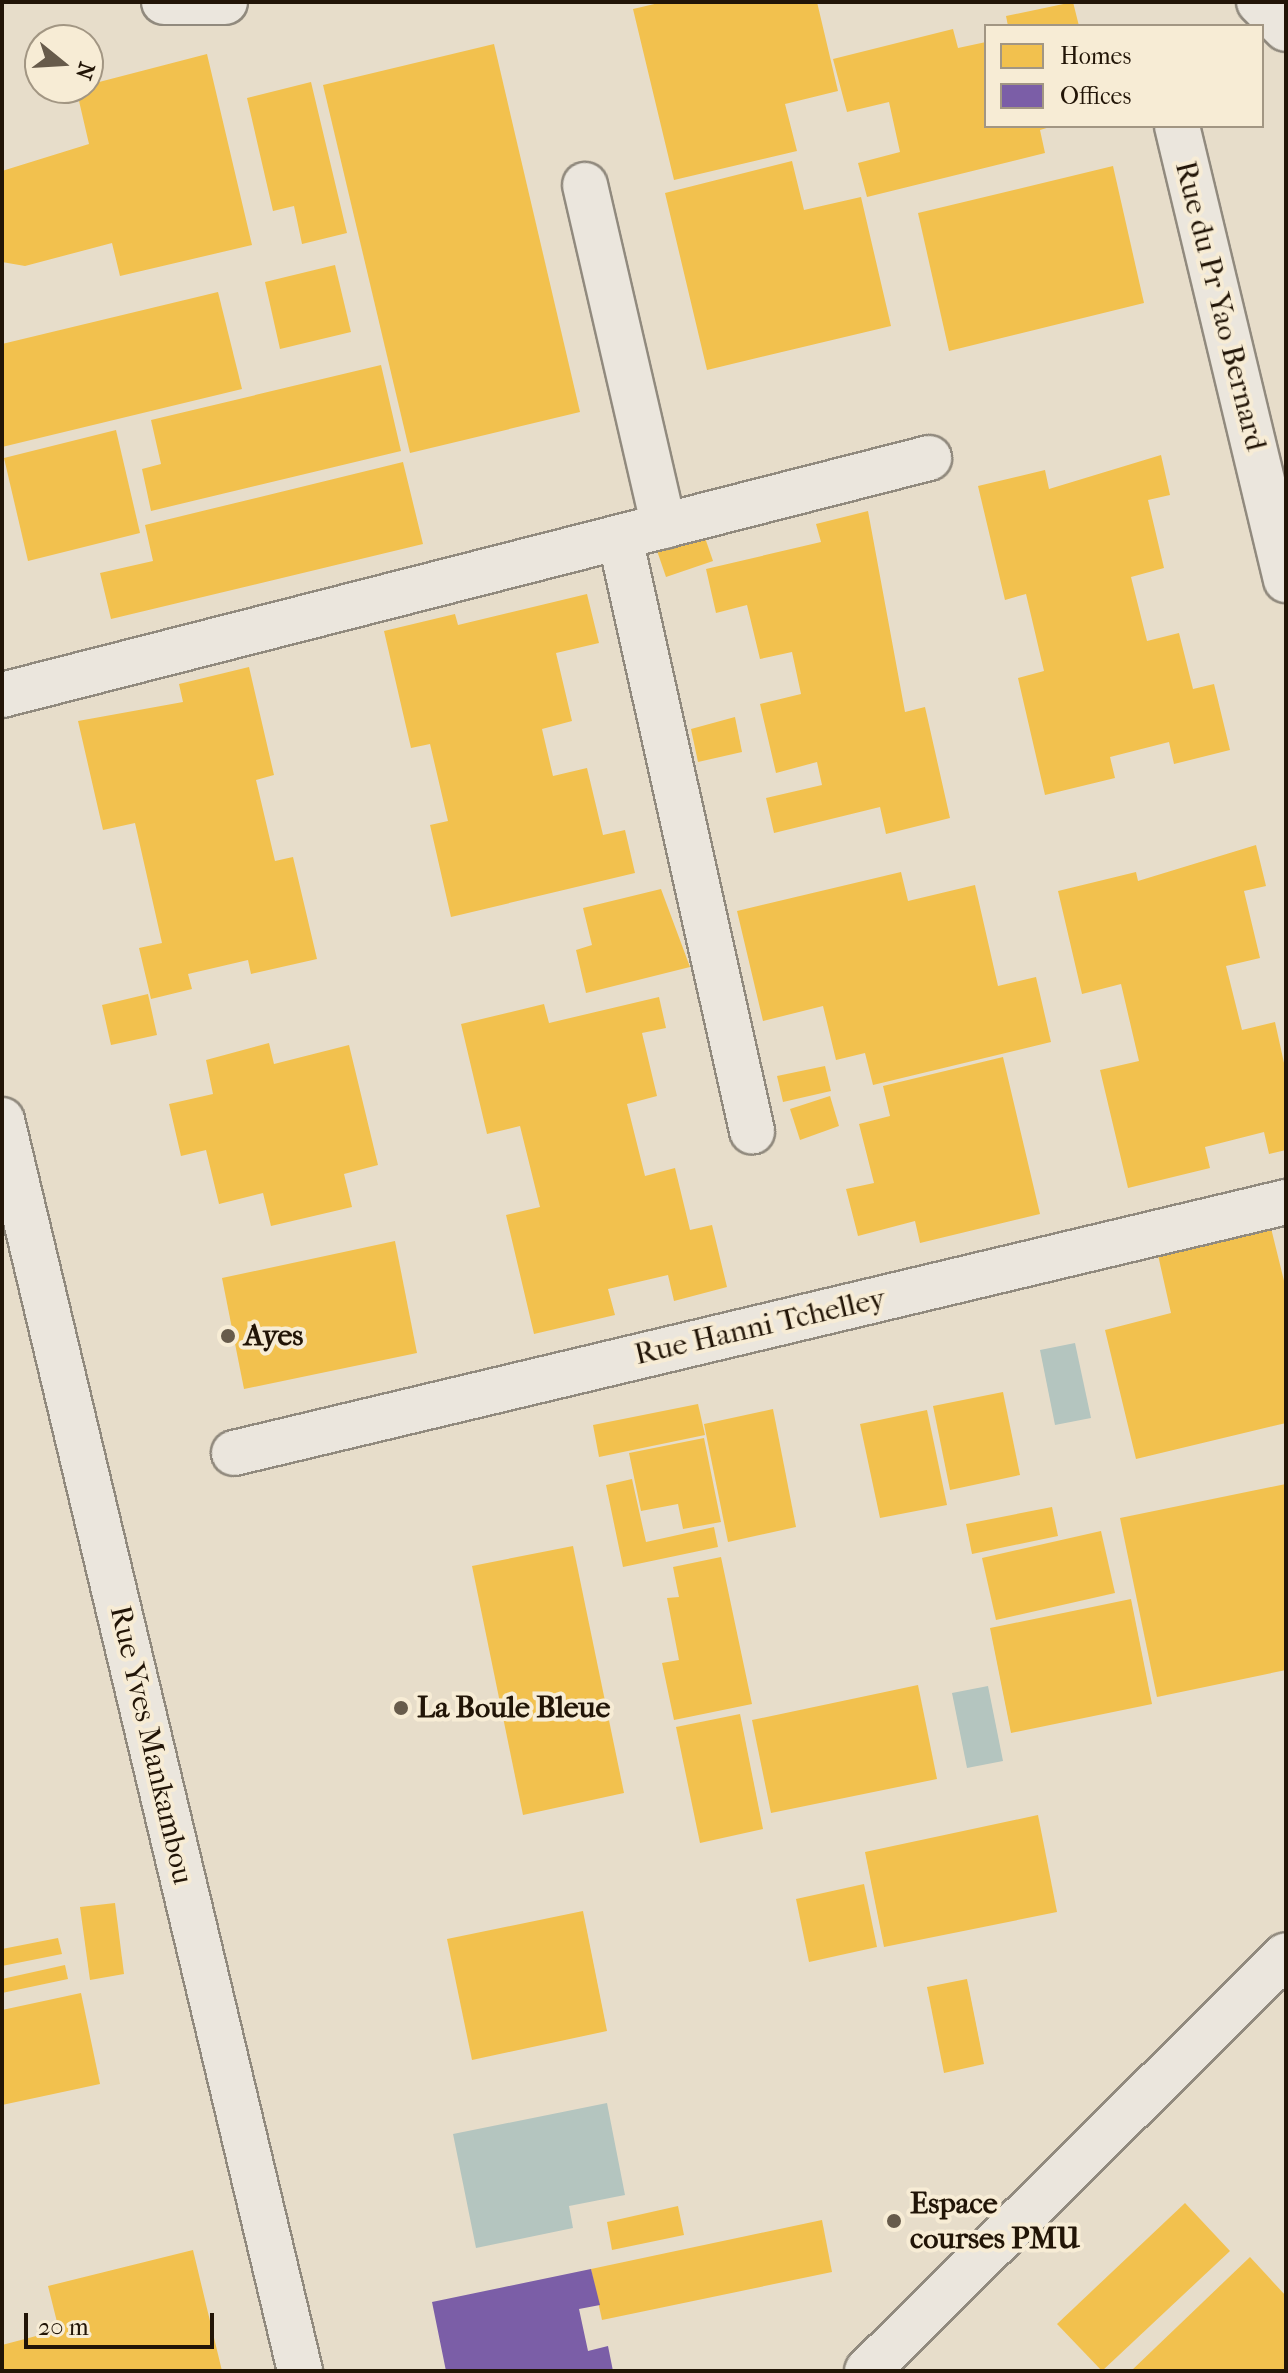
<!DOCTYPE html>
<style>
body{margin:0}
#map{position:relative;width:1288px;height:2373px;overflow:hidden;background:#e7ddca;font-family:"IM FELL French Canon",serif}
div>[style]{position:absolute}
.water>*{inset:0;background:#b4c5bf}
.homes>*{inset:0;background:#f2c14e}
.offices>*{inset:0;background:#7b5ea7}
.roads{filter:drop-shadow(2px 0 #918a7e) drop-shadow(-2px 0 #918a7e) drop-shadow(0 2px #918a7e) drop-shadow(0 -2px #918a7e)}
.minor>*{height:44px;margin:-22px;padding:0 22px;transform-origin:22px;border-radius:22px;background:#ebe6dd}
.dots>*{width:22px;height:22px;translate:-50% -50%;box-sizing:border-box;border:4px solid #f7ecd5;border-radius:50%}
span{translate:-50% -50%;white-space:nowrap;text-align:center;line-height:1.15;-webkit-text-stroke:8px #f7ecd5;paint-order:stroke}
.street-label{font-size:30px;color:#221507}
.poi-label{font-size:30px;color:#221507;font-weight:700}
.left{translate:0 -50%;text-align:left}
.frame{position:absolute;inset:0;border:4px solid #221507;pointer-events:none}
.legend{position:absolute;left:984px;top:24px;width:280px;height:104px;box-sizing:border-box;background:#f7ecd5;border:2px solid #a29683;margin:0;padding:10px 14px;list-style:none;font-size:24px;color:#221507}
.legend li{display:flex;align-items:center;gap:16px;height:40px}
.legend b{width:40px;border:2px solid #a29683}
.north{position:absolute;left:24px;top:24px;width:80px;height:80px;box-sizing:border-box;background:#f7ecd5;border:2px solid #a29683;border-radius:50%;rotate:108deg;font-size:22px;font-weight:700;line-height:32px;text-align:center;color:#221507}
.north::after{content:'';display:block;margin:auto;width:28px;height:36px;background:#675b4b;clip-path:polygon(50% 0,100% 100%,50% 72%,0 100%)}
.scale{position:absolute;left:24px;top:2313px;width:190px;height:36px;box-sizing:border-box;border:4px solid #221507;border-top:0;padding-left:10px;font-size:24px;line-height:28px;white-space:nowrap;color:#221507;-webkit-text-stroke:6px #f7ecd5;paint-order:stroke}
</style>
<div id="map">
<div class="water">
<i style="clip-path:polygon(1075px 1343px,1091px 1418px,1055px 1425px,1040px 1350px)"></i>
<i style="clip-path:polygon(988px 1686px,1003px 1761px,967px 1768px,952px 1693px)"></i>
<i style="clip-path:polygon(607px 2103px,625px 2195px,569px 2206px,573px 2228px,476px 2248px,453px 2134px)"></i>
</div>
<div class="homes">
<i style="clip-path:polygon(663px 2px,817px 2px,838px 91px,785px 104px,797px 151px,674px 180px,633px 9px)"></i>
<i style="clip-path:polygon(1073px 2px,1079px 26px,1008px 26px,1006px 16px)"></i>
<i style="clip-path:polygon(953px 29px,958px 48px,986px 42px,986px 126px,1053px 126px,1040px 130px,1045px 153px,867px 197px,858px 163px,900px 152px,889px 102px,847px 112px,833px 59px)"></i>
<i style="clip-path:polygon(494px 44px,580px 412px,410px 453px,323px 85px)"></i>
<i style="clip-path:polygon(207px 54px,252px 245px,120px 276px,112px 243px,25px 266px,2px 262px,2px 171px,89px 144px,76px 88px)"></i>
<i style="clip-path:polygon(311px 82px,347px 233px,302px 244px,294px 206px,273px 211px,247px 98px)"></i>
<i style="clip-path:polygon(792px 161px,804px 210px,861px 197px,891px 326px,707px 370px,665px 193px)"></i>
<i style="clip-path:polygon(1113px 166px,1144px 303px,949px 351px,918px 213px)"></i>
<i style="clip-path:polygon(335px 265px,351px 332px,280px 349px,265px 282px)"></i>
<i style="clip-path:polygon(218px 292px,242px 389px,2px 447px,2px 344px)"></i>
<i style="clip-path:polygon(381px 365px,401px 451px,151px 511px,142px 469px,161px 464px,151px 420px)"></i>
<i style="clip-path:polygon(116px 430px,140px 533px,28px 561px,4px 458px)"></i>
<i style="clip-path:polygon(1161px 455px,1170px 495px,1148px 500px,1164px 568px,1131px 577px,1147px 641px,1179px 633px,1193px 689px,1214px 684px,1230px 750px,1174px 764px,1169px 742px,1110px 757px,1115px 778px,1045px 795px,1018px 678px,1044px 671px,1026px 594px,1005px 600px,978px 486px,1045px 470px,1049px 489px)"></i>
<i style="clip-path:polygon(403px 462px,423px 544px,111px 619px,100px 573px,153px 561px,145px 525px)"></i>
<i style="clip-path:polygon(868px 511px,905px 712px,925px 707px,950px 818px,886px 834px,880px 807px,774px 833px,766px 798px,822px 785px,817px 762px,776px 773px,760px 704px,801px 694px,792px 652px,760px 659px,747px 605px,716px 613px,706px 569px,821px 542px,816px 524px)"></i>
<i style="clip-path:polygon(701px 526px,713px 561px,666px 577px,654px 542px)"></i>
<i style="clip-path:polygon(587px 594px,599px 643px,556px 653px,572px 721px,542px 729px,553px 776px,587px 768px,603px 835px,625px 830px,635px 873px,451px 917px,430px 825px,448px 821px,430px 744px,411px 748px,384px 631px,455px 614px,458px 625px)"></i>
<i style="clip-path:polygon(249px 667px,274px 775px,256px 780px,275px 861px,293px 857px,317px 959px,251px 974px,248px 960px,188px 974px,192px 989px,151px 999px,139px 948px,162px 943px,135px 823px,103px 830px,78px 721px,183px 702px,179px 684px)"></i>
<i style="clip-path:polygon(735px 717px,742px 752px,698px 762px,691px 729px)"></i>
<i style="clip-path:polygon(1256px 845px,1266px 886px,1244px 891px,1260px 958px,1226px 966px,1242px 1030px,1275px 1022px,1286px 1072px,1286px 1150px,1269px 1154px,1264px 1132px,1205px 1147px,1210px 1168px,1128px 1188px,1100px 1070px,1139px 1061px,1121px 984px,1082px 994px,1058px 891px,1136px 872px,1138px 881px)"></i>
<i style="clip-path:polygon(901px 872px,908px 901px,975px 885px,998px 986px,1036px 977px,1051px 1042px,873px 1085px,865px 1053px,836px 1060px,823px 1006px,763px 1021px,737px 911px)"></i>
<i style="clip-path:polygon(661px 889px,690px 967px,586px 993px,576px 950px,592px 945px,583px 908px)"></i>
<i style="clip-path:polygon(148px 994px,157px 1035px,111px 1045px,102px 1005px)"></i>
<i style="clip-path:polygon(659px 997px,666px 1028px,642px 1033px,657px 1096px,627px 1104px,645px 1176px,675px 1168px,690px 1230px,712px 1225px,727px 1287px,674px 1301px,668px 1275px,608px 1289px,615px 1315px,534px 1334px,506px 1215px,540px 1207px,520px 1126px,487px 1134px,461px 1024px,544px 1004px,549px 1023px)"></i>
<i style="clip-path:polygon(269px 1043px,274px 1064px,349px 1045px,378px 1165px,344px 1174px,352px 1207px,271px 1226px,263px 1193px,219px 1204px,206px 1150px,181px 1156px,169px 1104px,213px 1094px,206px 1060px)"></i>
<i style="clip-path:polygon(1003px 1057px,1040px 1214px,920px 1243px,915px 1221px,858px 1236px,846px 1189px,874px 1183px,859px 1124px,890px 1116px,883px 1086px)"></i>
<i style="clip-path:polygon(825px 1066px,831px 1091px,783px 1102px,777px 1076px)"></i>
<i style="clip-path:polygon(830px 1096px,839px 1126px,800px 1140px,790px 1109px)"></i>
<i style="clip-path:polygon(1271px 1228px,1286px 1289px,1286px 1423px,1136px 1459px,1105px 1330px,1171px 1313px,1158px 1255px)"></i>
<i style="clip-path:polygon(395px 1241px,417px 1353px,244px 1389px,222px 1278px)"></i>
<i style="clip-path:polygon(1003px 1392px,1020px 1475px,950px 1490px,933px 1406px)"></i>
<i style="clip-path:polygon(698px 1404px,705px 1435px,599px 1457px,593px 1425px)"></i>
<i style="clip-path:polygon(773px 1409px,796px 1527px,728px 1542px,704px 1424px)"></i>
<i style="clip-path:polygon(927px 1410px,947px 1505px,880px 1518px,860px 1424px)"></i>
<i style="clip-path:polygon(704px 1438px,721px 1522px,683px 1529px,678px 1504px,641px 1511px,629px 1453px)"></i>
<i style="clip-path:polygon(632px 1479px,646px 1542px,714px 1527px,718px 1547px,623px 1567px,606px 1485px)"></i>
<i style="clip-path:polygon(1286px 1484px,1286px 1670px,1157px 1697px,1120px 1518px)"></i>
<i style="clip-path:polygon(1052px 1507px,1058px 1536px,972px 1554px,966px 1524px)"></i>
<i style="clip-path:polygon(1101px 1531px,1115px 1593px,996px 1620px,982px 1558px)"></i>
<i style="clip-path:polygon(573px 1546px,624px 1793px,523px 1815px,472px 1566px)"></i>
<i style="clip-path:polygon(721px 1557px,752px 1704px,674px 1720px,662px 1663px,679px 1660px,667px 1598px,679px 1597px,673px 1567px)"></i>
<i style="clip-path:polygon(1131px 1599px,1152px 1704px,1011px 1733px,990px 1628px)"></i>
<i style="clip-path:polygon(918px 1685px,937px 1779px,771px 1813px,752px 1720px)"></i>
<i style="clip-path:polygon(740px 1714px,763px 1829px,700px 1843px,676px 1727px)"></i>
<i style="clip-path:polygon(1038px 1815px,1057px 1912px,884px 1947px,865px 1852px)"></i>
<i style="clip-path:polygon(864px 1884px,877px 1947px,809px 1962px,796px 1899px)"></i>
<i style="clip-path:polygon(115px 1903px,124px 1974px,90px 1980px,80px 1907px)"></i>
<i style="clip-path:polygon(583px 1911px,607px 2031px,472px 2060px,447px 1939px)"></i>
<i style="clip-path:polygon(58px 1938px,62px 1954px,2px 1966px,2px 1949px)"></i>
<i style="clip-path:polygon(65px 1965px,68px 1979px,2px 1993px,2px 1979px)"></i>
<i style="clip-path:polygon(967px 1979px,984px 2064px,944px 2073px,927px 1987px)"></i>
<i style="clip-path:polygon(81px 1993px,100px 2084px,2px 2105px,2px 2010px)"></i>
<i style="clip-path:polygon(1185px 2203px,1230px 2251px,1102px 2371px,1057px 2324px)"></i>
<i style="clip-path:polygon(678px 2206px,684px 2235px,612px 2250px,607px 2222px)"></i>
<i style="clip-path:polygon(822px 2220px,832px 2272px,602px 2320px,591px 2269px)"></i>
<i style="clip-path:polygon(193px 2250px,222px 2371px,2px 2371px,2px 2345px,59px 2330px,48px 2286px)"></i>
<i style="clip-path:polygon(1250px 2257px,1286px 2296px,1286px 2371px,1131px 2371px)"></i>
</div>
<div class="offices">
<i style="clip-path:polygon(591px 2269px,600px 2305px,579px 2309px,588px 2351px,608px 2346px,613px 2371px,446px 2371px,432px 2302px)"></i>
</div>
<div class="roads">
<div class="minor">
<i style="left:164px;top:2px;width:61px"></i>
<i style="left:1259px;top:2px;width:38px;rotate:45deg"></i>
<i style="left:1177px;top:126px;width:467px;rotate:76.5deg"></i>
<i style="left:585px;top:185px;width:350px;rotate:77deg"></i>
<i style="left:620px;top:538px;width:608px;rotate:77.45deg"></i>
<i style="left:2px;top:695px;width:957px;rotate:-14.34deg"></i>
<i style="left:2px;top:1120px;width:1286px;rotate:76.6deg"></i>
<i style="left:234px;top:1453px;width:1082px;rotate:-13.42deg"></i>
<i style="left:867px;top:2371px;width:590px;rotate:-44.79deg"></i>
</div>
</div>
<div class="dots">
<i style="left:228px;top:1336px;background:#675b4b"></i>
<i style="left:401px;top:1708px;background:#675b4b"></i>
<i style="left:894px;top:2221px;background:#675b4b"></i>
</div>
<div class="street-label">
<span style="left:1220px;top:306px;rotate:76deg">Rue du Pr Yao Bernard</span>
<span style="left:760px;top:1327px;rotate:-13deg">Rue Hanni Tchelley</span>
<span style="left:151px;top:1745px;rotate:77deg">Rue Yves Mankambou</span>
</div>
<div class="poi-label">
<span class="left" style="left:244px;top:1336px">Ayes</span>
<span class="left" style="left:417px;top:1708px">La Boule Bleue</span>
<span class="left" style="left:910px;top:2221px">Espace<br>courses PMU</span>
</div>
<div class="frame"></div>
<ul class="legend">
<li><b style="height:22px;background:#f2c14e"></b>Homes</li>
<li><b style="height:22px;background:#7b5ea7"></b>Offices</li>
</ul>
<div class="north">N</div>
<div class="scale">20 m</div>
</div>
